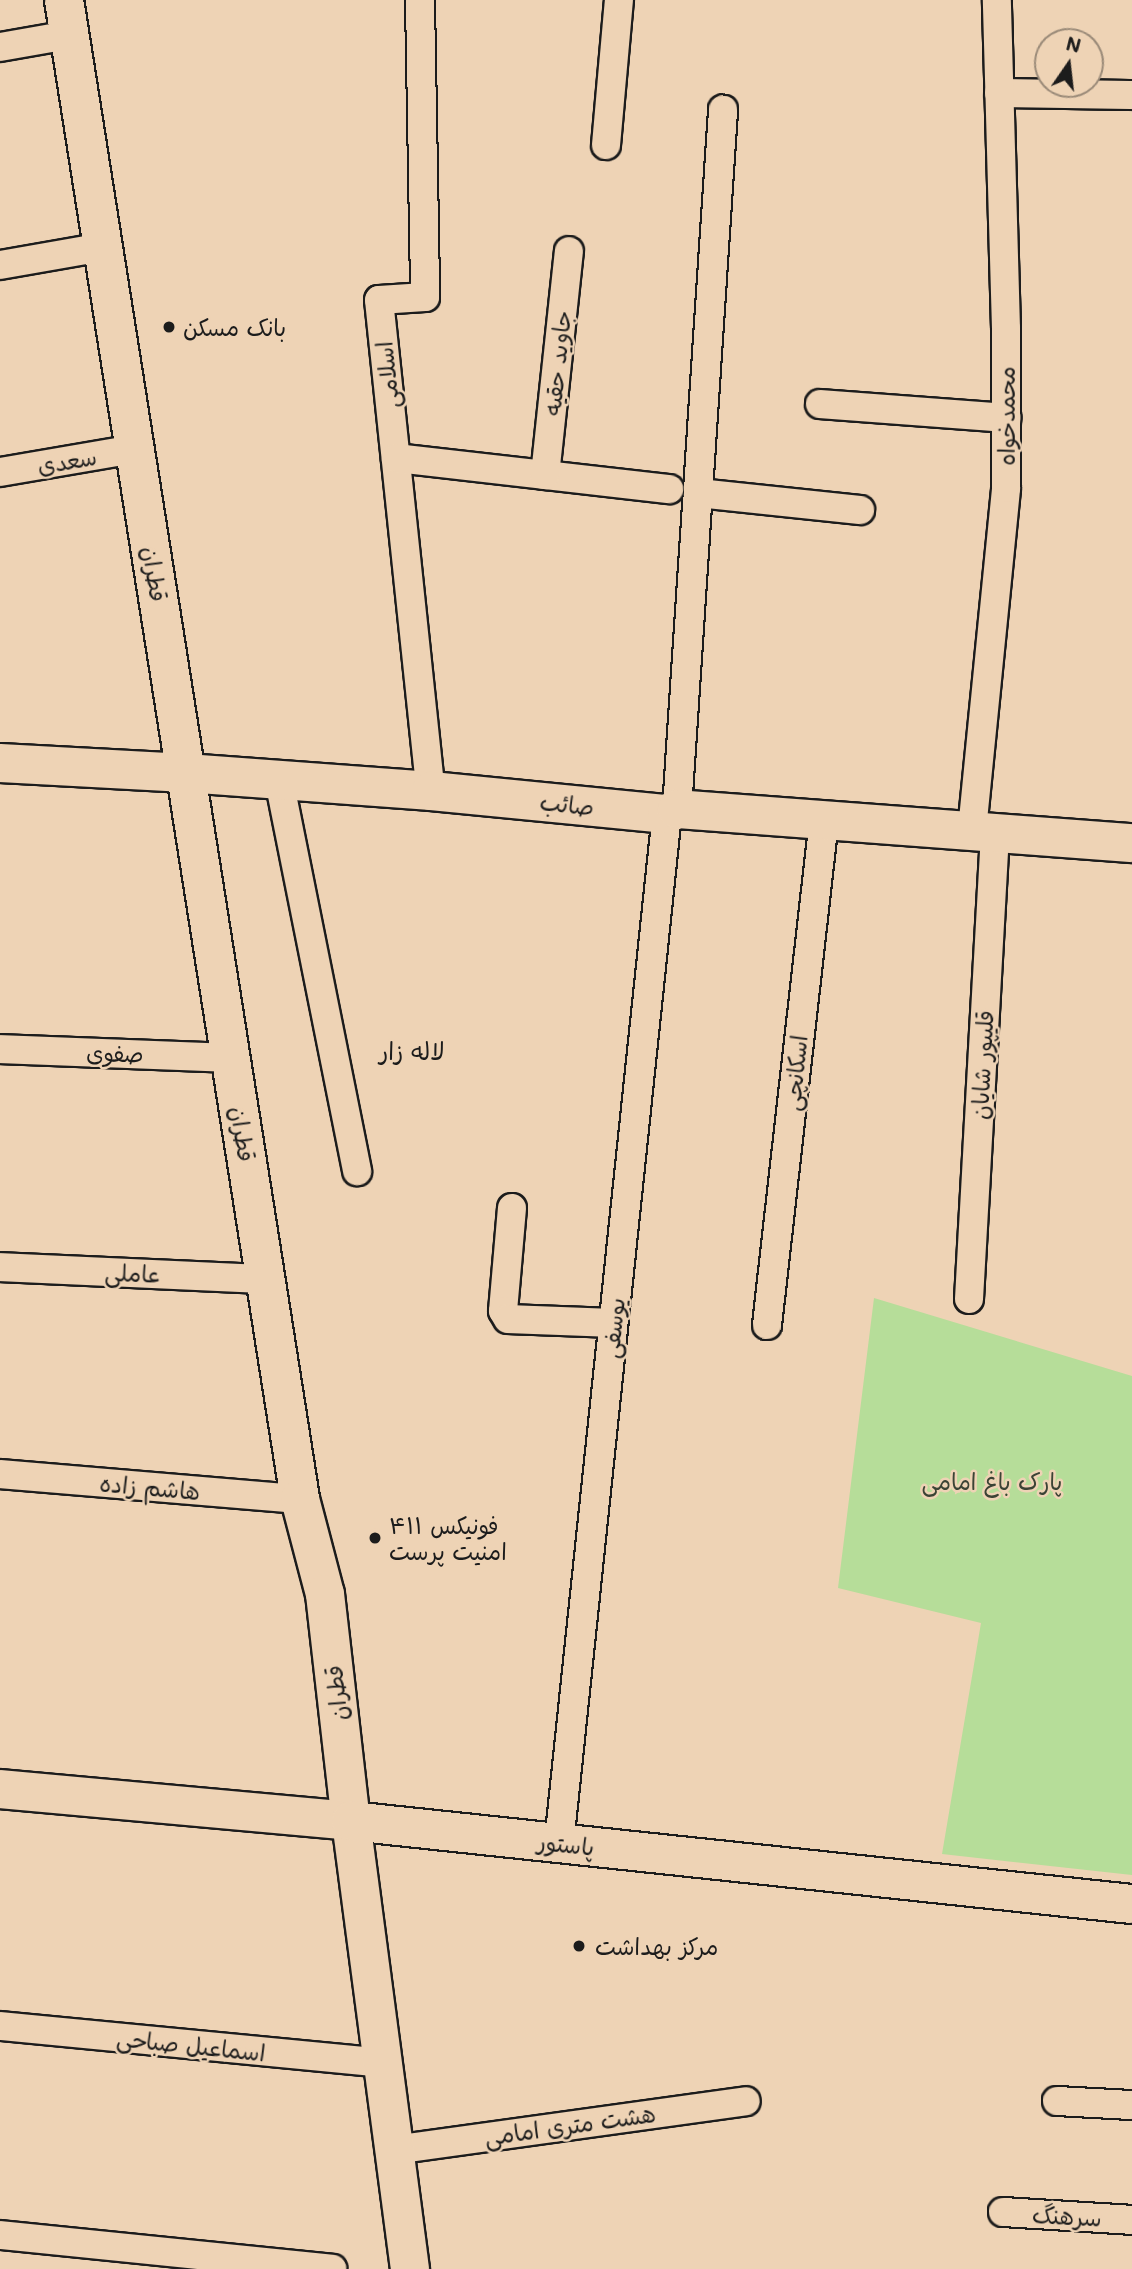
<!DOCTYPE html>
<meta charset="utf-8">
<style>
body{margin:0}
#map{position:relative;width:1132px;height:2269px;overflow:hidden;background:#eed3b5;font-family:Mali,"Playpen Sans Arabic",sans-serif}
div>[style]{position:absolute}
.green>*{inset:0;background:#b6dd99}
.roads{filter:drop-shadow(2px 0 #1c1c1c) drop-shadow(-2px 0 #1c1c1c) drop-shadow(0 2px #1c1c1c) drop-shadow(0 -2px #1c1c1c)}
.minor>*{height:28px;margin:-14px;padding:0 14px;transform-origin:14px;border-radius:14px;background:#eed3b5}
.secondary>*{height:38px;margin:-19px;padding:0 19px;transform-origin:19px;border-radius:19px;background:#eed3b5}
.primary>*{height:38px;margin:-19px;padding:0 19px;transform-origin:19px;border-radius:19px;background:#eed3b5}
.dots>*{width:19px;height:19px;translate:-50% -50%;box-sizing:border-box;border:4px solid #eed3b5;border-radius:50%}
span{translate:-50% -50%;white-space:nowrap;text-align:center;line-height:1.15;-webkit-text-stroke:5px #eed3b5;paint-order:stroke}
.poi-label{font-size:23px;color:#1c1c1c}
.left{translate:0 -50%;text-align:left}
.street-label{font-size:23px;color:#1c1c1c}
.park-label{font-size:23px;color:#3b4335}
.neighbourhood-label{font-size:24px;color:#1c1c1c}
.north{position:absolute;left:1034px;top:28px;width:70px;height:70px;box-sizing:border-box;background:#eed3b5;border:2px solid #9a8a78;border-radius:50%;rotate:14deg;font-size:19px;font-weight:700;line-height:28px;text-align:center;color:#1c1c1c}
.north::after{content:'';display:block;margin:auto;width:24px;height:32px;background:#1c1c1c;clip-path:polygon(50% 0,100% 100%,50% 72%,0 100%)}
</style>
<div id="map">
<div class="green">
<i style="clip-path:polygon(874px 1298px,1132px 1376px,1132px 1875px,942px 1854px,981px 1623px,838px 1588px)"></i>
</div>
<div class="roads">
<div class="minor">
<i style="left:420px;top:0;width:297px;rotate:89deg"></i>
<i style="left:425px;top:297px;width:46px;rotate:176.3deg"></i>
<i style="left:379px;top:300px;width:494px;rotate:84deg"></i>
<i style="left:0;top:47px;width:70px;rotate:-9.9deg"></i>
<i style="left:999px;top:93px;width:133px;rotate:0.9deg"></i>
<i style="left:606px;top:145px;width:146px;rotate:-84.9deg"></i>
<i style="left:0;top:265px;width:105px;rotate:-9.9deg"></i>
<i style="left:820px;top:404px;width:187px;rotate:4.3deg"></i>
<i style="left:396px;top:458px;width:275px;rotate:6.5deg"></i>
<i style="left:0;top:472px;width:137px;rotate:-9.7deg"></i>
<i style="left:545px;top:475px;width:225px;rotate:-83.9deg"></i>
<i style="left:698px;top:493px;width:163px;rotate:6deg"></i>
<i style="left:279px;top:780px;width:399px;rotate:78.7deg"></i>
<i style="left:677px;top:809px;width:701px;rotate:-86.23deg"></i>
<i style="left:972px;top:830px;width:344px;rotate:-84.3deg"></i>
<i style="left:1006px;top:488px;width:159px;rotate:-90deg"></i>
<i style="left:1006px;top:329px;width:329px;rotate:-91.6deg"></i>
<i style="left:0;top:1049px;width:231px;rotate:2.2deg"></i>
<i style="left:512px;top:1208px;width:103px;rotate:95deg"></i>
<i style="left:503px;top:1311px;width:9px;rotate:58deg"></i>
<i style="left:508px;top:1319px;width:105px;rotate:2.2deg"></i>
<i style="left:0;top:1267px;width:265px;rotate:2.6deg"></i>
<i style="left:969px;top:1299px;width:469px;rotate:-86.8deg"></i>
<i style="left:767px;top:1325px;width:508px;rotate:-83.56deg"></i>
<i style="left:0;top:1474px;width:301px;rotate:4.8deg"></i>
<i style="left:559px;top:1843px;width:1035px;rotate:-84.01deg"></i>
<i style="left:0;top:2026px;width:385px;rotate:5.5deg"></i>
<i style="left:1057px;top:2101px;width:75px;rotate:3.1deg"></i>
<i style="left:394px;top:2150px;width:355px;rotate:-7.9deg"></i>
<i style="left:1003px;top:2212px;width:129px;rotate:3.5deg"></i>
<i style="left:0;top:2235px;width:334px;rotate:5.8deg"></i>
</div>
<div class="secondary">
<i style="left:0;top:763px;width:186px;rotate:3.1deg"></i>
<i style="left:186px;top:773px;width:246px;rotate:4.2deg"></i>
<i style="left:431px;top:791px;width:237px;rotate:5.6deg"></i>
<i style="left:667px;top:814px;width:11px;rotate:-27deg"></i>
<i style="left:677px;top:809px;width:456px;rotate:4.3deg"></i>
</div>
<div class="primary">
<i style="left:64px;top:0;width:1517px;rotate:81.05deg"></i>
<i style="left:300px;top:1499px;width:98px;rotate:75.3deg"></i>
<i style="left:325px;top:1594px;width:228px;rotate:83.5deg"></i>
<i style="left:351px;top:1821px;width:452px;rotate:82.5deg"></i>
<i style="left:0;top:1789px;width:352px;rotate:5.2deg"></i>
<i style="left:351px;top:1821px;width:785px;rotate:6.07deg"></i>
</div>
</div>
<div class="dots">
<i style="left:169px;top:327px;background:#1c1c1c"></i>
<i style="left:375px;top:1538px;background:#1c1c1c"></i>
<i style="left:579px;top:1946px;background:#1c1c1c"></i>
</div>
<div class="poi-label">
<span class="left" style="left:183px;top:327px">بانک مسکن</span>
<span class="left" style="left:389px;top:1538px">فونیکس ۴۱۱<br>امنیت پرست</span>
<span class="left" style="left:595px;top:1946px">مرکز بهداشت</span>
</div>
<div class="street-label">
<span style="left:557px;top:363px;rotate:-84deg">جاوید حقیه</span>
<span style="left:387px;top:375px;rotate:-96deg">اسلامی</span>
<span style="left:1006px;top:416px;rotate:-90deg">محمدخواه</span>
<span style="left:67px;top:461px;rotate:-10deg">سعدی</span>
<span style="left:155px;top:574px;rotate:81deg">قطران</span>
<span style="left:567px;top:804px;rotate:6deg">صائب</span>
<span style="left:115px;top:1053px;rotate:2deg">صفوی</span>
<span style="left:982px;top:1065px;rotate:-87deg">قلیپور شایان</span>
<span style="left:795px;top:1073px;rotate:-84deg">اسکانچی</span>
<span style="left:243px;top:1134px;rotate:81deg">قطران</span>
<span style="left:133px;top:1273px;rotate:2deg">عاملی</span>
<span style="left:613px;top:1328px;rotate:-84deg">یوسفی</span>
<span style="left:150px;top:1487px;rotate:5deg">هاشم زاده</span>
<span style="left:336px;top:1693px;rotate:-96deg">قطران</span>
<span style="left:566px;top:1844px;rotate:6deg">پاستور</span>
<span style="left:191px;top:2045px;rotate:6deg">اسماعیل صباحی</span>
<span style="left:570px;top:2125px;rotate:-8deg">هشت متری امامی</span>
<span style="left:1067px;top:2216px;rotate:3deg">سرهنگ</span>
</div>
<div class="park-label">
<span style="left:992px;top:1481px">پارک باغ امامی</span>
</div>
<div class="neighbourhood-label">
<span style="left:412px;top:1051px">لاله زار</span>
</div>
<div class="north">N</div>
</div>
